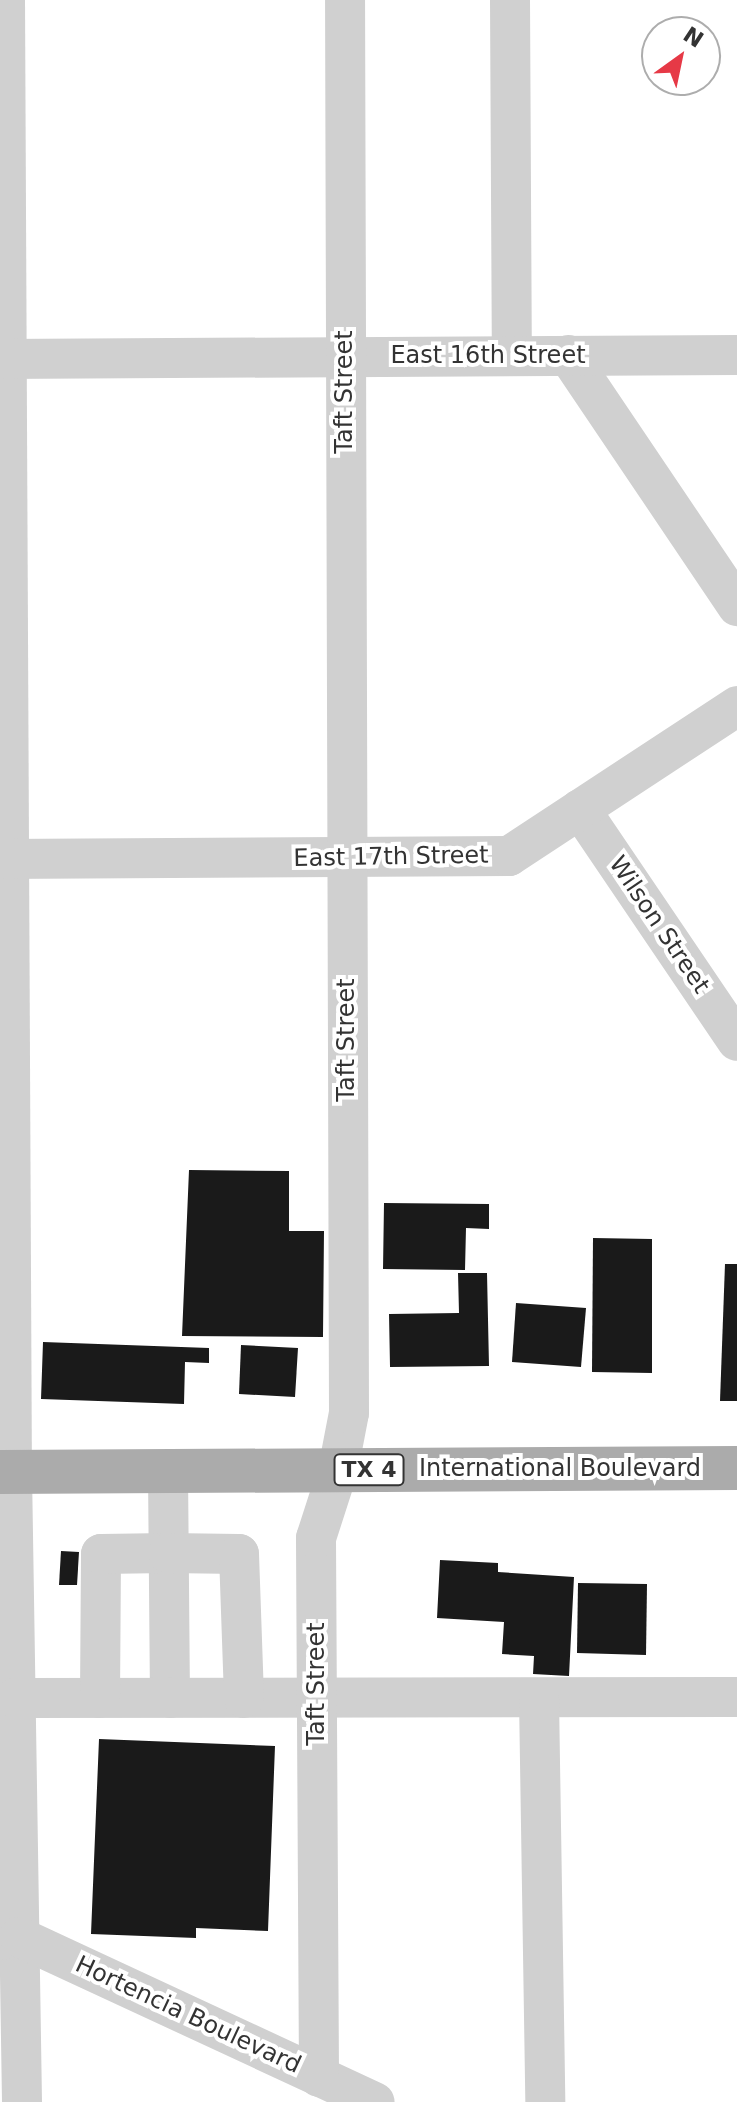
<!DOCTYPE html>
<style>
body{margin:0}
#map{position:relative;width:737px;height:2102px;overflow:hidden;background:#fff;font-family:"DejaVu Sans",sans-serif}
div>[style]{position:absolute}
.building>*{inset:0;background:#1a1a1a}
.minor>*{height:40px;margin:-20px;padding:0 20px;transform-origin:20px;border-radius:20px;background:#d0d0d0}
.major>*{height:44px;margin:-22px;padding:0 22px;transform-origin:22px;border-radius:22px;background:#ababab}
span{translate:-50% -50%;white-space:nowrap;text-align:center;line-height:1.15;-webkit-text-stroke:8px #fff;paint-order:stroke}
.shield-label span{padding:2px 6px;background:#fff;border:2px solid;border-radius:6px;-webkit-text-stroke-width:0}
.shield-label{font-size:22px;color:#333;font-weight:700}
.street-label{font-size:24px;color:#333}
.north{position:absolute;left:641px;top:16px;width:80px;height:80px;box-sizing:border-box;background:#fff;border:2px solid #adadad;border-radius:50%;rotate:33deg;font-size:22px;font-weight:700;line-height:32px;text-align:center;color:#333}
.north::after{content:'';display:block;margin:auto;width:28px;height:36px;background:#e63946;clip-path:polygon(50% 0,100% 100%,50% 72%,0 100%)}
</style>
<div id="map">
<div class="building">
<i style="clip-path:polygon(189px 1170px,289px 1171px,289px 1231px,324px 1231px,323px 1337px,182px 1336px)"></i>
<i style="clip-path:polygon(384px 1203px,489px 1204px,489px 1229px,466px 1228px,465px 1270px,383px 1269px)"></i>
<i style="clip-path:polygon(593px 1238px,652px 1239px,652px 1373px,592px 1372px)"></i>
<i style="clip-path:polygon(725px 1264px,737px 1264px,737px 1401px,720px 1401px)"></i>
<i style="clip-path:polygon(458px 1273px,487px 1273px,489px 1366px,390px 1367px,389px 1314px,459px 1313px)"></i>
<i style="clip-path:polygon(516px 1303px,586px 1308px,581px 1367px,512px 1362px)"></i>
<i style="clip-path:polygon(43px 1342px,209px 1348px,209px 1363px,185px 1362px,184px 1404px,41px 1399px)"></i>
<i style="clip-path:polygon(241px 1345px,298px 1348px,295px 1397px,239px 1394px)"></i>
<i style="clip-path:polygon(61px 1551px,79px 1552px,77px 1585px,59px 1585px)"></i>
<i style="clip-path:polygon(440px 1560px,498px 1563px,498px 1572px,574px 1577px,569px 1676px,533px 1674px,534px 1656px,502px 1654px,504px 1622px,437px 1618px)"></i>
<i style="clip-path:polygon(578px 1583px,647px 1584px,646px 1655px,577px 1653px)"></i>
<i style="clip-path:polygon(99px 1739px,275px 1746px,268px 1931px,196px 1928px,196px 1938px,91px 1934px)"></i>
</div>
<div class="minor">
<i style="left:5px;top:0;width:1472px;rotate:89.73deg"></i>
<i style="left:12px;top:1472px;width:630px;rotate:89.09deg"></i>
<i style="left:510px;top:0;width:356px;rotate:89.7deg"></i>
<i style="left:568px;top:355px;width:303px;rotate:56deg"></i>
<i style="left:0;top:359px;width:737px;rotate:-0.31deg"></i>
<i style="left:580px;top:809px;width:280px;rotate:55.9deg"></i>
<i style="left:0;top:859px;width:509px;rotate:-0.34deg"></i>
<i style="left:509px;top:856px;width:273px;rotate:-33.3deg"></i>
<i style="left:168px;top:1471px;width:227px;rotate:89.5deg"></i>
<i style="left:15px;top:1698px;width:722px;rotate:-0.08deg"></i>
<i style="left:100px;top:1698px;width:144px;rotate:-89.6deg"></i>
<i style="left:101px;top:1554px;width:67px;rotate:-0.9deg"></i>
<i style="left:168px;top:1553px;width:71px;rotate:0.8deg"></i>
<i style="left:239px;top:1554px;width:144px;rotate:88deg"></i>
<i style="left:539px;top:1698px;width:404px;rotate:89.1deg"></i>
<i style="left:0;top:1940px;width:19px;rotate:-9deg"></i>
<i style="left:19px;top:1937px;width:392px;rotate:24.9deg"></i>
<i style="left:319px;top:2077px;width:539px;rotate:-90.32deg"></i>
<i style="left:316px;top:1538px;width:71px;rotate:-72.1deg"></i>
<i style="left:338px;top:1470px;width:58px;rotate:-79.1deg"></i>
<i style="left:349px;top:1413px;width:1413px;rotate:-90.16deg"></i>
</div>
<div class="major">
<i style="left:0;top:1472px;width:737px;rotate:-0.31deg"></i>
</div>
<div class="shield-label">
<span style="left:369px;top:1470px">TX 4</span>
</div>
<div class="street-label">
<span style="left:488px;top:356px">East 16th Street</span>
<span style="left:345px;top:392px;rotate:-90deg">Taft Street</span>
<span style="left:391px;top:857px;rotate:-1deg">East 17th Street</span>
<span style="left:659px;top:925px;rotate:56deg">Wilson Street</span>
<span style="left:347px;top:1040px;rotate:-90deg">Taft Street</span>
<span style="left:560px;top:1469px">International Boulevard</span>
<span style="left:317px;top:1684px;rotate:-90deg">Taft Street</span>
<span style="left:188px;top:2015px;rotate:25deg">Hortencia Boulevard</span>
</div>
<div class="north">N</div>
</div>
